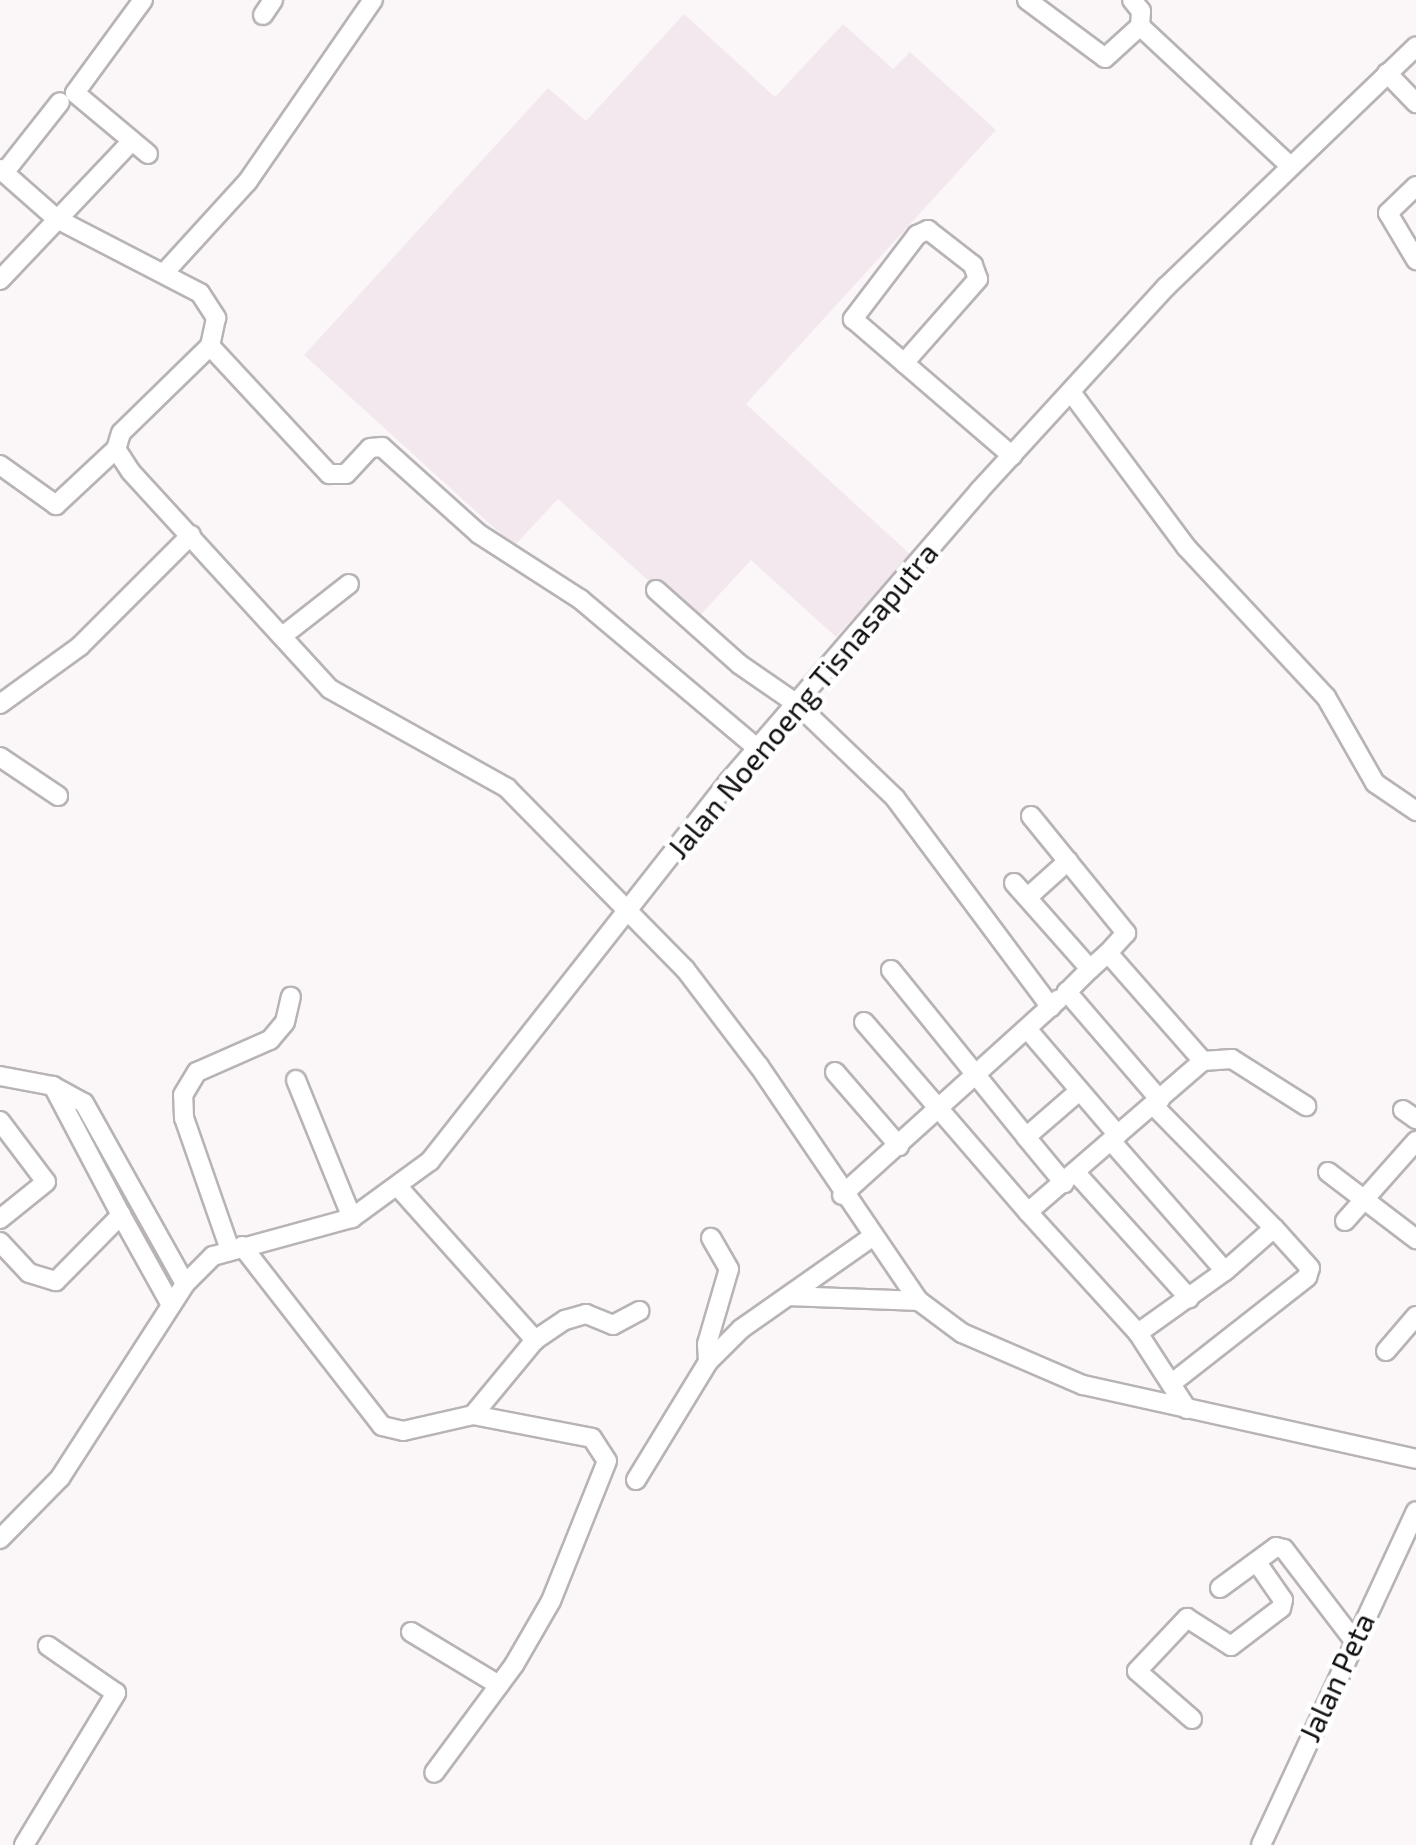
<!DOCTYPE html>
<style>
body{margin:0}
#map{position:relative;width:1416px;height:1845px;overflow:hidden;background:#fbf7f9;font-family:"Exo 2",sans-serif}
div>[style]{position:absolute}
.built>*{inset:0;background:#f3e8ee}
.roads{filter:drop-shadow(2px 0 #b8b3b6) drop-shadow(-2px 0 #b8b3b6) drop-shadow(0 2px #b8b3b6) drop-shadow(0 -2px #b8b3b6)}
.minor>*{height:18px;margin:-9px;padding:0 9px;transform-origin:9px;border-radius:9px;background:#fff}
span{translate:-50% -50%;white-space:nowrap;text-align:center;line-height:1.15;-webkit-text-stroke:9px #fff;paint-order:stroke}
.street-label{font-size:30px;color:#110f10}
</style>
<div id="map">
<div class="built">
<i style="clip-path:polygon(684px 14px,775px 97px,843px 24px,893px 69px,910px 52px,996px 130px,746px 404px,911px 555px,836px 637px,751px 560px,694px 622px,558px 499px,514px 546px,304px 355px,548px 88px,586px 121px)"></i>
</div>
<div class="roads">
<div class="minor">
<i style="left:143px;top:0;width:115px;rotate:126.2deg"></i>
<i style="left:75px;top:93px;width:95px;rotate:39.9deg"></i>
<i style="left:1027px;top:0;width:97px;rotate:36.6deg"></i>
<i style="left:1105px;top:58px;width:47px;rotate:-42.4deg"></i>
<i style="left:1140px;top:26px;width:15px;rotate:-86deg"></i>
<i style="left:1141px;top:11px;width:14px;rotate:-129deg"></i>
<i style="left:263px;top:15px;width:18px;rotate:-56deg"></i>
<i style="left:1140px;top:26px;width:204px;rotate:43deg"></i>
<i style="left:1387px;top:73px;width:42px;rotate:46deg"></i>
<i style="left:0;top:169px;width:76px;rotate:41.3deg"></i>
<i style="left:57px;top:219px;width:161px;rotate:27.4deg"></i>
<i style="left:200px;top:293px;width:30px;rotate:57deg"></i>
<i style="left:216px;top:318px;width:29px;rotate:102deg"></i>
<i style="left:210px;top:346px;width:124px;rotate:135.7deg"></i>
<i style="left:121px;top:433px;width:17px;rotate:107deg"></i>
<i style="left:116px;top:449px;width:27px;rotate:57deg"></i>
<i style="left:131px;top:472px;width:294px;rotate:47.5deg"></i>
<i style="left:330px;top:689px;width:203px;rotate:29.2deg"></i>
<i style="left:507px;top:788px;width:254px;rotate:45.5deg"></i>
<i style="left:685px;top:969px;width:122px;rotate:52.7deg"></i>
<i style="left:759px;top:1066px;width:284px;rotate:55.8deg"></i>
<i style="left:919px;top:1301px;width:54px;rotate:36.7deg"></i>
<i style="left:962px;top:1333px;width:132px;rotate:23.3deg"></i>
<i style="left:1083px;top:1385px;width:341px;rotate:12.5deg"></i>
<i style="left:4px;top:173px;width:90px;rotate:-51.7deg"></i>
<i style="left:1416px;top:186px;width:39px;rotate:136deg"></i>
<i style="left:1388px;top:213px;width:55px;rotate:59.2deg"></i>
<i style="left:165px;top:272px;width:123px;rotate:-47.6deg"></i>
<i style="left:248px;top:181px;width:220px;rotate:-55.4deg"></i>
<i style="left:0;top:280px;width:189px;rotate:-46.5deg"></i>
<i style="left:210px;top:346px;width:175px;rotate:47.1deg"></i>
<i style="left:329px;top:474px;width:17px"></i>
<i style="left:346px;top:474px;width:35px;rotate:-47deg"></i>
<i style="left:370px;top:448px;width:12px;rotate:-5deg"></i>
<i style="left:382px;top:447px;width:130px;rotate:41.9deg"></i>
<i style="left:479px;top:534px;width:120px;rotate:32.8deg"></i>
<i style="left:580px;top:599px;width:233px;rotate:40.1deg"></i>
<i style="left:904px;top:363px;width:112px;rotate:-48.6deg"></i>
<i style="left:978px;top:279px;width:15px;rotate:-110deg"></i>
<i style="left:973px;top:265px;width:57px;rotate:-142.1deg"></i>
<i style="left:928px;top:230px;width:12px;rotate:156deg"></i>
<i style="left:917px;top:235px;width:106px;rotate:127.3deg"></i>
<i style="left:853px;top:319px;width:210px;rotate:40.7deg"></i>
<i style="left:1071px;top:392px;width:193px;rotate:53.4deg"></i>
<i style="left:1186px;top:547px;width:205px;rotate:47deg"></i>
<i style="left:1326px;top:697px;width:99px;rotate:60.3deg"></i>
<i style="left:1375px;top:783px;width:50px;rotate:34.3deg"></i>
<i style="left:0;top:465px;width:69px;rotate:35.5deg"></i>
<i style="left:56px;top:505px;width:82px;rotate:-43deg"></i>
<i style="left:656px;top:590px;width:111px;rotate:41.7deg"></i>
<i style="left:739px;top:664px;width:70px;rotate:34.6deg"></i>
<i style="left:797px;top:704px;width:136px;rotate:43.8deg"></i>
<i style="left:895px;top:798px;width:261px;rotate:53.3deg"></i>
<i style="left:285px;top:634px;width:81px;rotate:-38deg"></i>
<i style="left:0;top:704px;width:99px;rotate:-35.9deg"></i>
<i style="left:80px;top:646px;width:157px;rotate:-45deg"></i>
<i style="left:0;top:757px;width:70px;rotate:33.9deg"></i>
<i style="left:1031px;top:816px;width:151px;rotate:50.9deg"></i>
<i style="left:1126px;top:933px;width:27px;rotate:132deg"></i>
<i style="left:1014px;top:883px;width:115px;rotate:48.5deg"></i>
<i style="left:1028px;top:897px;width:54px;rotate:-42deg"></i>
<i style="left:891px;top:970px;width:215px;rotate:51deg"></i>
<i style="left:1026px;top:1137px;width:69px;rotate:-40.9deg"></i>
<i style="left:864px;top:1022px;width:251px;rotate:49.2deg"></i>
<i style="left:1028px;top:1030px;width:138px;rotate:49.4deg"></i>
<i style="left:835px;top:1072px;width:98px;rotate:49.1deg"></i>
<i style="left:0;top:1076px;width:54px;rotate:10.7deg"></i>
<i style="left:53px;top:1086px;width:35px;rotate:29deg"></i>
<i style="left:84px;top:1103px;width:207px;rotate:60.8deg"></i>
<i style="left:296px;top:1080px;width:149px;rotate:67.9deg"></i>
<i style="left:1160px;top:1100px;width:143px;rotate:-130.7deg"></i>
<i style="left:1067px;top:992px;width:33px;rotate:-45deg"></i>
<i style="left:1090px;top:969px;width:24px;rotate:-42deg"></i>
<i style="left:1108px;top:953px;width:144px;rotate:48.7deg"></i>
<i style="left:1154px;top:1106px;width:171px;rotate:45.5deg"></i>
<i style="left:1403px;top:1110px;width:16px;rotate:35deg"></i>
<i style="left:0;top:1121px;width:76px;rotate:53deg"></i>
<i style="left:46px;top:1182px;width:59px;rotate:141.2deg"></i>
<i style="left:1026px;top:1137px;width:60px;rotate:50.4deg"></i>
<i style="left:1112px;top:1142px;width:171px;rotate:48.8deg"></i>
<i style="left:1225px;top:1271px;width:107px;rotate:144.5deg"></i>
<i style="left:1328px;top:1172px;width:111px;rotate:37.3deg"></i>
<i style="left:1076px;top:1173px;width:169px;rotate:47.9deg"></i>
<i style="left:400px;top:1189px;width:203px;rotate:48.2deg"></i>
<i style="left:535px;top:1340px;width:97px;rotate:129.6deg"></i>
<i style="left:842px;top:1195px;width:292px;rotate:-42.1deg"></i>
<i style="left:121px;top:1215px;width:103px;rotate:60.9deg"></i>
<i style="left:1345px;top:1221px;width:107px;rotate:-48.4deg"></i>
<i style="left:0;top:1242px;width:42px;rotate:46.9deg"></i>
<i style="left:29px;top:1273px;width:28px;rotate:17deg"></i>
<i style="left:56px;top:1281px;width:93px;rotate:-45.4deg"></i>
<i style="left:121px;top:1215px;width:146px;rotate:-117.8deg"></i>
<i style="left:242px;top:1246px;width:228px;rotate:52.1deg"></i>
<i style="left:382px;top:1426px;width:22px;rotate:13deg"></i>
<i style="left:403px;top:1431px;width:72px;rotate:-12.9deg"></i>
<i style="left:473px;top:1415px;width:121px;rotate:10.9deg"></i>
<i style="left:592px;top:1438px;width:27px;rotate:57deg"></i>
<i style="left:607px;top:1461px;width:151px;rotate:111.8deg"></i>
<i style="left:551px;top:1601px;width:74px;rotate:120deg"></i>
<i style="left:514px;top:1665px;width:134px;rotate:126.5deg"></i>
<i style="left:229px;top:1247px;width:137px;rotate:-109.2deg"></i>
<i style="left:184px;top:1118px;width:23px;rotate:-92deg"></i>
<i style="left:183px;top:1095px;width:27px;rotate:-59deg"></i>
<i style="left:197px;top:1072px;width:80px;rotate:-23.7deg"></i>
<i style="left:270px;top:1040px;width:23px;rotate:-50deg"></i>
<i style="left:285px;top:1022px;width:26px;rotate:-77deg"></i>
<i style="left:789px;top:1296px;width:130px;rotate:2.2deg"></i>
<i style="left:535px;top:1340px;width:36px;rotate:-34deg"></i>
<i style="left:565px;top:1320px;width:22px;rotate:-16deg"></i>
<i style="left:586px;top:1314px;width:29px;rotate:22deg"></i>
<i style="left:613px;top:1325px;width:30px;rotate:-28deg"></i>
<i style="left:1386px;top:1351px;width:46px;rotate:-49.4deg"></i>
<i style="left:708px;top:1362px;width:18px;rotate:-93deg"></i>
<i style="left:707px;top:1344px;width:78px;rotate:-73.7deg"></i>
<i style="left:729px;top:1269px;width:36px;rotate:-120deg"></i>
<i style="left:1172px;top:1383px;width:172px;rotate:-38.1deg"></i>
<i style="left:1307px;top:1277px;width:9px;rotate:-72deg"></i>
<i style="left:1310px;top:1268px;width:54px;rotate:-132deg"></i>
<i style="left:1274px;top:1228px;width:65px;rotate:138.7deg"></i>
<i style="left:1187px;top:1409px;width:90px;rotate:-122.8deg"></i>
<i style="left:1138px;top:1333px;width:164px;rotate:-132.3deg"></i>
<i style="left:1028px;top:1212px;width:231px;rotate:-40.8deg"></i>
<i style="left:1203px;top:1061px;width:29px;rotate:-4deg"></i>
<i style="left:1232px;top:1059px;width:88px;rotate:32.4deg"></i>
<i style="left:636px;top:1480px;width:138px;rotate:-58.6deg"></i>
<i style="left:708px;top:1362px;width:47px;rotate:-45deg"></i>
<i style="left:741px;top:1329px;width:160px;rotate:-35.1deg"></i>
<i style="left:0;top:1539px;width:86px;rotate:-45.5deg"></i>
<i style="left:60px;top:1478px;width:231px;rotate:-57.2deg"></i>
<i style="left:185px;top:1284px;width:40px;rotate:-45deg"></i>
<i style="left:213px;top:1256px;width:144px;rotate:-15.3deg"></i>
<i style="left:352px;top:1218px;width:97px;rotate:-36.2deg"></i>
<i style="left:430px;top:1161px;width:482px;rotate:-51.8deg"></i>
<i style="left:728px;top:782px;width:384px;rotate:-49.2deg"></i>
<i style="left:979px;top:491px;width:277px;rotate:-47.5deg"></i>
<i style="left:1166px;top:287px;width:347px;rotate:-43.9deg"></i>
<i style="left:1220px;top:1588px;width:69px;rotate:-36.2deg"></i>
<i style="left:1276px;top:1547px;width:8px;rotate:14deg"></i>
<i style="left:1284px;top:1549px;width:112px;rotate:52.6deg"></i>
<i style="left:411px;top:1632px;width:103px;rotate:31.1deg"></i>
<i style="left:1192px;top:1719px;width:73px;rotate:-138.9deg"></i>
<i style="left:1137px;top:1671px;width:73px;rotate:-46.7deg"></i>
<i style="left:1187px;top:1618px;width:52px;rotate:32.5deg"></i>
<i style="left:1231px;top:1646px;width:63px;rotate:-37.2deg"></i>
<i style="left:1281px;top:1608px;width:8px;rotate:-76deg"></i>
<i style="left:1283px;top:1600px;width:44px;rotate:-124.8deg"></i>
<i style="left:24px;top:1845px;width:178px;rotate:-58.8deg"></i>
<i style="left:116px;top:1693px;width:83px;rotate:-145.3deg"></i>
<i style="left:1261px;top:1845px;width:368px;rotate:-65.1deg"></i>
</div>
</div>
<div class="street-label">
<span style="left:802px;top:700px;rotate:-50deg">Jalan Noenoeng Tisnasaputra</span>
<span style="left:1336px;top:1677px;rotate:-65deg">Jalan Peta</span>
</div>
</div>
